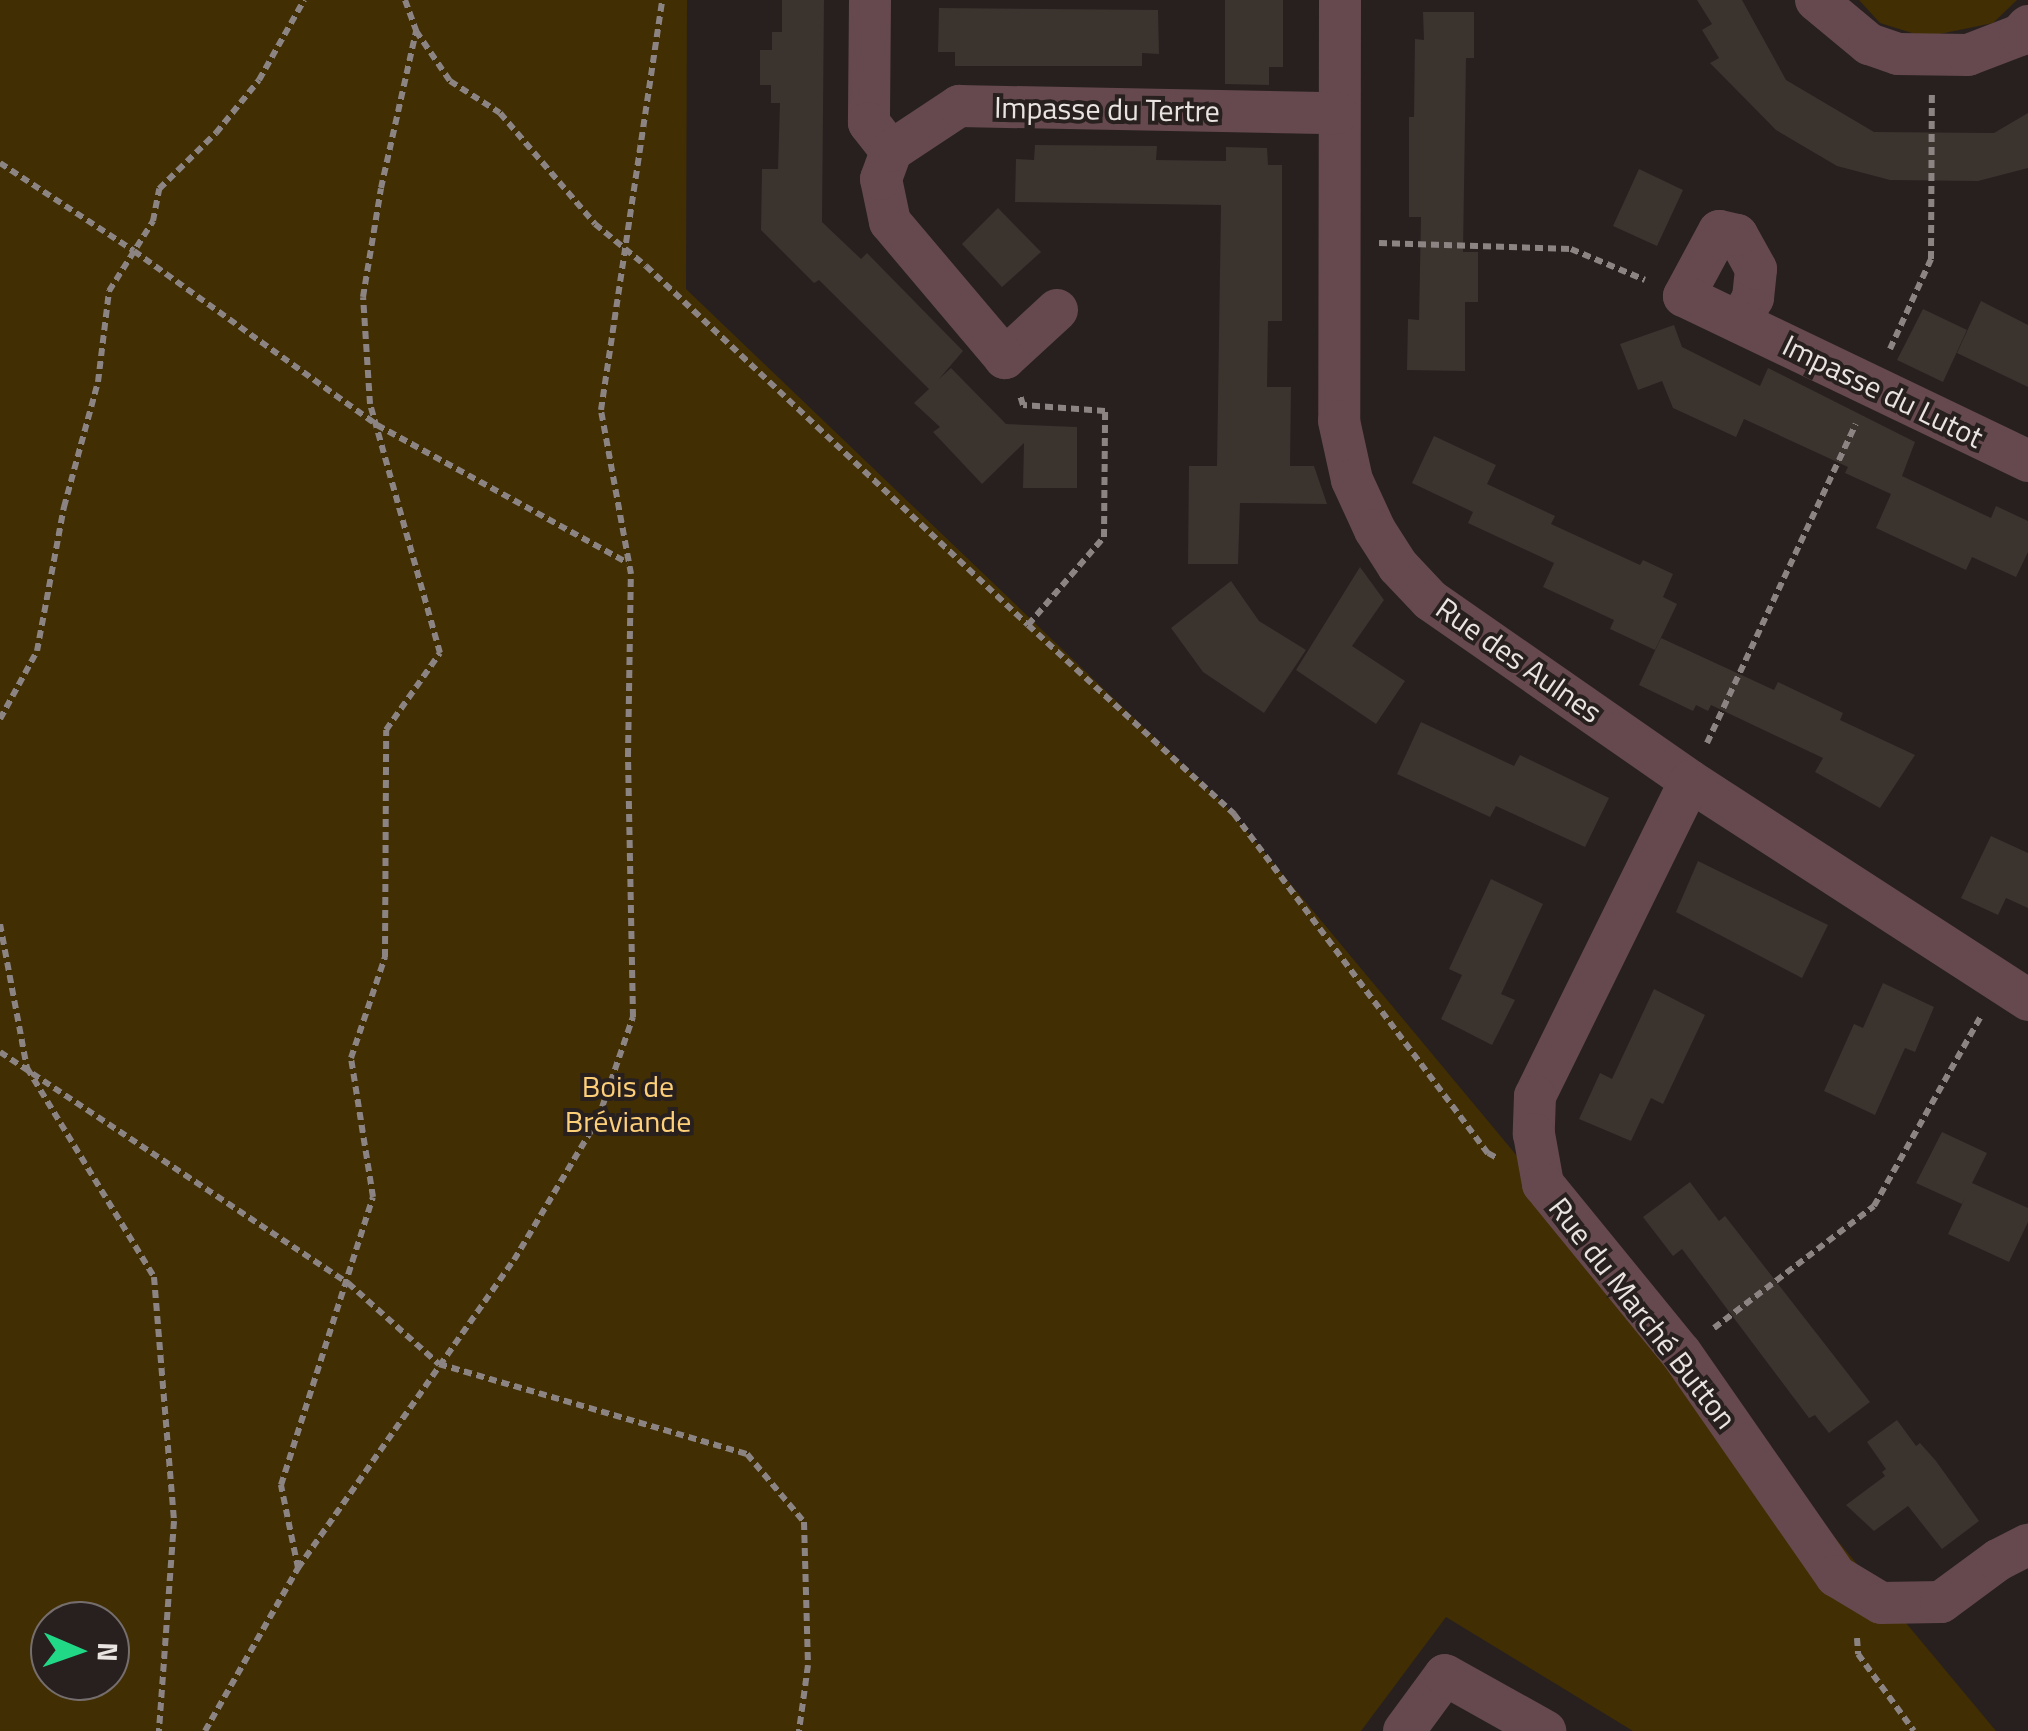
<!DOCTYPE html>
<meta charset="utf-8">
<style>
body{margin:0}
#map{position:relative;width:2028px;height:1731px;overflow:hidden;background:#28201f;font-family:"Titillium Web",sans-serif}
div>[style]{position:absolute}
.green>*{inset:0;background:#412e03}
.building>*{inset:0;background:#3a332e}
.path>*{height:6px;margin-top:-3px;transform-origin:0;background:repeating-linear-gradient(90deg,#8b8483 0 8px,transparent 0 13px)}
.minor>*{height:42px;margin:-21px;padding:0 21px;transform-origin:21px;border-radius:21px;background:#65494e}
span{translate:-50% -50%;white-space:nowrap;text-align:center;line-height:1.15;-webkit-text-stroke:8px #28201f;paint-order:stroke}
.street-label{font-size:30px;color:#e9e4e2}
.park-label{font-size:30px;color:#fdcf79}
.north{position:absolute;left:30px;top:1601px;width:100px;height:100px;box-sizing:border-box;background:#28201f;border:2px solid #756e6d;border-radius:50%;rotate:92deg;font-size:28px;font-weight:700;line-height:40px;text-align:center;color:#e9e4e2}
.north::after{content:'';display:block;margin:auto;width:35px;height:45px;background:#21d887;clip-path:polygon(50% 0,100% 100%,50% 72%,0 100%)}
</style>
<div id="map">
<div class="green">
<i style="clip-path:polygon(evenodd,0 0,687px 0,686px 289px,1224px 804px,1996px 1731px,1633px 1731px,1446px 1617px,1361px 1731px,0 1731px,0 0,50px 1621px,110px 1621px,110px 1681px,50px 1681px,50px 1621px)"></i>
<i style="clip-path:polygon(1859px 0,2017px 0,1993px 23px,1925px 37px,1880px 23px)"></i>
</div>
<div class="building">
<i style="clip-path:polygon(782px 0,824px 0,822px 222px,861px 259px,867px 253px,963px 351px,939px 379px,951px 368px,1006px 424px,1077px 427px,1077px 488px,1023px 488px,1024px 443px,982px 484px,933px 432px,940px 427px,914px 403px,929px 389px,819px 280px,814px 283px,761px 230px,762px 169px,778px 169px,780px 103px,771px 103px,771px 85px,760px 85px,760px 50px,772px 50px,772px 32px,782px 32px)"></i>
<i style="clip-path:polygon(1225px 0,1283px 0,1283px 67px,1269px 67px,1269px 85px,1225px 84px)"></i>
<i style="clip-path:polygon(1697px 0,1742px 0,1786px 80px,1874px 132px,1994px 133px,2028px 113px,2028px 168px,1978px 181px,1890px 180px,1837px 166px,1776px 130px,1710px 63px,1719px 58px,1702px 30px,1712px 24px)"></i>
<i style="clip-path:polygon(939px 8px,1158px 10px,1159px 54px,1142px 53px,1142px 66px,955px 66px,955px 52px,938px 52px)"></i>
<i style="clip-path:polygon(1423px 12px,1474px 12px,1474px 58px,1466px 58px,1463px 252px,1478px 252px,1478px 302px,1465px 302px,1465px 371px,1407px 370px,1408px 319px,1419px 320px,1421px 217px,1409px 217px,1409px 117px,1414px 117px,1415px 39px,1424px 40px)"></i>
<i style="clip-path:polygon(1035px 145px,1157px 146px,1156px 160px,1226px 161px,1226px 147px,1267px 148px,1268px 165px,1282px 165px,1282px 321px,1268px 321px,1267px 387px,1291px 387px,1290px 466px,1314px 466px,1327px 504px,1240px 503px,1238px 564px,1188px 564px,1189px 466px,1217px 466px,1221px 205px,1015px 202px,1016px 159px,1034px 160px)"></i>
<i style="clip-path:polygon(1639px 169px,1683px 190px,1657px 246px,1613px 226px)"></i>
<i style="clip-path:polygon(998px 208px,1041px 252px,1002px 287px,962px 244px)"></i>
<i style="clip-path:polygon(1981px 301px,2028px 325px,2028px 387px,1957px 353px)"></i>
<i style="clip-path:polygon(1923px 309px,1967px 330px,1943px 382px,1897px 360px)"></i>
<i style="clip-path:polygon(1674px 325px,1682px 347px,1760px 386px,1768px 368px,1915px 442px,1902px 476px,1991px 518px,1996px 506px,2028px 521px,2028px 552px,2016px 577px,1972px 557px,1966px 570px,1876px 528px,1891px 494px,1845px 473px,1848px 467px,1744px 419px,1736px 437px,1673px 408px,1662px 381px,1638px 390px,1620px 344px)"></i>
<i style="clip-path:polygon(1434px 436px,1496px 465px,1487px 484px,1555px 516px,1551px 524px,1640px 565px,1643px 560px,1673px 574px,1663px 597px,1677px 604px,1655px 650px,1610px 629px,1614px 620px,1543px 587px,1554px 563px,1468px 523px,1473px 512px,1412px 483px)"></i>
<i style="clip-path:polygon(1360px 567px,1384px 600px,1352px 646px,1405px 681px,1376px 724px,1296px 670px)"></i>
<i style="clip-path:polygon(1231px 581px,1259px 621px,1306px 650px,1264px 713px,1203px 672px,1171px 628px)"></i>
<i style="clip-path:polygon(1661px 638px,1774px 690px,1778px 682px,1843px 713px,1840px 720px,1915px 755px,1880px 808px,1815px 772px,1823px 758px,1711px 705px,1708px 711px,1696px 705px,1693px 711px,1639px 685px)"></i>
<i style="clip-path:polygon(1421px 722px,1514px 766px,1520px 755px,1609px 798px,1585px 847px,1496px 806px,1490px 817px,1397px 774px)"></i>
<i style="clip-path:polygon(1991px 836px,2028px 853px,2028px 908px,2006px 898px,1998px 915px,1961px 898px)"></i>
<i style="clip-path:polygon(1698px 861px,1828px 925px,1802px 978px,1676px 912px)"></i>
<i style="clip-path:polygon(1491px 879px,1543px 904px,1501px 994px,1515px 1000px,1492px 1045px,1441px 1019px,1462px 975px,1449px 969px)"></i>
<i style="clip-path:polygon(1883px 983px,1934px 1007px,1915px 1052px,1905px 1048px,1875px 1115px,1824px 1091px,1854px 1024px,1863px 1028px)"></i>
<i style="clip-path:polygon(1654px 989px,1705px 1015px,1663px 1104px,1651px 1098px,1631px 1141px,1579px 1119px,1600px 1073px,1612px 1079px)"></i>
<i style="clip-path:polygon(1942px 1132px,1987px 1153px,1972px 1183px,2028px 1208px,2028px 1222px,2009px 1262px,1948px 1234px,1966px 1196px,1962px 1204px,1916px 1183px)"></i>
<i style="clip-path:polygon(1690px 1182px,1719px 1221px,1725px 1216px,1870px 1402px,1829px 1433px,1815px 1415px,1809px 1418px,1682px 1249px,1673px 1256px,1643px 1217px)"></i>
<i style="clip-path:polygon(1897px 1420px,1916px 1446px,1920px 1443px,1936px 1461px,1979px 1521px,1942px 1549px,1908px 1506px,1874px 1531px,1846px 1505px,1885px 1476px,1882px 1472px,1886px 1469px,1867px 1442px)"></i>
</div>
<div class="path">
<i style="left:405px;top:0;width:33px;rotate:70deg"></i>
<i style="left:416px;top:31px;width:60px;rotate:55.8deg"></i>
<i style="left:450px;top:81px;width:59px;rotate:32.6deg"></i>
<i style="left:500px;top:113px;width:146px;rotate:49.4deg"></i>
<i style="left:595px;top:224px;width:66px;rotate:39.5deg"></i>
<i style="left:646px;top:266px;width:524px;rotate:43.22deg"></i>
<i style="left:1028px;top:625px;width:116px;rotate:-49.2deg"></i>
<i style="left:1104px;top:537px;width:126px;rotate:-89.5deg"></i>
<i style="left:1105px;top:411px;width:82px;rotate:-175.8deg"></i>
<i style="left:1023px;top:405px;width:10px;rotate:-107deg"></i>
<i style="left:0;top:163px;width:160px;rotate:33.3deg"></i>
<i style="left:134px;top:251px;width:299px;rotate:35.6deg"></i>
<i style="left:377px;top:425px;width:286px;rotate:28.8deg"></i>
<i style="left:1379px;top:243px;width:192px;rotate:1.8deg"></i>
<i style="left:1571px;top:249px;width:80px;rotate:22.7deg"></i>
<i style="left:1890px;top:349px;width:99px;rotate:-65.5deg"></i>
<i style="left:1931px;top:259px;width:164px;rotate:-89.7deg"></i>
<i style="left:1028px;top:625px;width:280px;rotate:42.5deg"></i>
<i style="left:1234px;top:814px;width:424px;rotate:53.2deg"></i>
<i style="left:1488px;top:1153px;width:10px;rotate:29deg"></i>
<i style="left:0;top:719px;width:77px;rotate:-61.4deg"></i>
<i style="left:37px;top:651px;width:147px;rotate:-79.4deg"></i>
<i style="left:64px;top:507px;width:130px;rotate:-74.8deg"></i>
<i style="left:98px;top:382px;width:92px;rotate:-83.1deg"></i>
<i style="left:109px;top:291px;width:83px;rotate:-57.8deg"></i>
<i style="left:153px;top:221px;width:33px;rotate:-79deg"></i>
<i style="left:159px;top:189px;width:80px;rotate:-44.5deg"></i>
<i style="left:216px;top:133px;width:68px;rotate:-50.9deg"></i>
<i style="left:259px;top:80px;width:92px;rotate:-60.6deg"></i>
<i style="left:1707px;top:743px;width:352px;rotate:-65deg"></i>
<i style="left:0;top:924px;width:147px;rotate:79.4deg"></i>
<i style="left:27px;top:1068px;width:245px;rotate:58.7deg"></i>
<i style="left:154px;top:1277px;width:245px;rotate:85.3deg"></i>
<i style="left:174px;top:1521px;width:211px;rotate:94.1deg"></i>
<i style="left:0;top:1052px;width:418px;rotate:33.6deg"></i>
<i style="left:348px;top:1283px;width:122px;rotate:41.7deg"></i>
<i style="left:439px;top:1364px;width:321px;rotate:16.3deg"></i>
<i style="left:747px;top:1454px;width:89px;rotate:50deg"></i>
<i style="left:804px;top:1522px;width:143px;rotate:88.4deg"></i>
<i style="left:808px;top:1665px;width:67px;rotate:97.8deg"></i>
<i style="left:1714px;top:1328px;width:201px;rotate:-37.3deg"></i>
<i style="left:1874px;top:1206px;width:216px;rotate:-60.6deg"></i>
<i style="left:298px;top:1568px;width:85px;rotate:-101.6deg"></i>
<i style="left:281px;top:1485px;width:302px;rotate:-72.3deg"></i>
<i style="left:373px;top:1197px;width:141px;rotate:-99deg"></i>
<i style="left:351px;top:1058px;width:107px;rotate:-71.4deg"></i>
<i style="left:385px;top:957px;width:227px;rotate:-89.7deg"></i>
<i style="left:386px;top:730px;width:94px;rotate:-55deg"></i>
<i style="left:440px;top:653px;width:259px;rotate:-105.7deg"></i>
<i style="left:370px;top:404px;width:107px;rotate:-93.7deg"></i>
<i style="left:363px;top:297px;width:110px;rotate:-80.6deg"></i>
<i style="left:381px;top:188px;width:161px;rotate:-77.4deg"></i>
<i style="left:1857px;top:1638px;width:16px;rotate:86deg"></i>
<i style="left:1858px;top:1654px;width:95px;rotate:54deg"></i>
<i style="left:205px;top:1731px;width:188px;rotate:-60.3deg"></i>
<i style="left:298px;top:1568px;width:376px;rotate:-55deg"></i>
<i style="left:514px;top:1260px;width:164px;rotate:-59.2deg"></i>
<i style="left:598px;top:1119px;width:108px;rotate:-71.1deg"></i>
<i style="left:633px;top:1017px;width:261px;rotate:-91.1deg"></i>
<i style="left:628px;top:756px;width:182px;rotate:-89.1deg"></i>
<i style="left:631px;top:574px;width:167px;rotate:-100.4deg"></i>
<i style="left:601px;top:410px;width:415px;rotate:-81.5deg"></i>
</div>
<div class="minor">
<i style="left:870px;top:0;width:123px;rotate:90.5deg"></i>
<i style="left:869px;top:123px;width:36px;rotate:52deg"></i>
<i style="left:1340px;top:0;width:421px;rotate:90.1deg"></i>
<i style="left:1339px;top:421px;width:60px;rotate:77.6deg"></i>
<i style="left:1352px;top:480px;width:55px;rotate:65.3deg"></i>
<i style="left:1375px;top:530px;width:43px;rotate:57.4deg"></i>
<i style="left:1398px;top:566px;width:47px;rotate:46.7deg"></i>
<i style="left:1430px;top:600px;width:317px;rotate:34.8deg"></i>
<i style="left:1690px;top:781px;width:403px;rotate:32.9deg"></i>
<i style="left:1816px;top:0;width:69px;rotate:39.7deg"></i>
<i style="left:1869px;top:44px;width:31px;rotate:19deg"></i>
<i style="left:1898px;top:54px;width:70px;rotate:0.8deg"></i>
<i style="left:1968px;top:55px;width:56px;rotate:-21deg"></i>
<i style="left:2020px;top:35px;width:12px;rotate:-48deg"></i>
<i style="left:1057px;top:310px;width:71px;rotate:137.3deg"></i>
<i style="left:1005px;top:358px;width:178px;rotate:-130.2deg"></i>
<i style="left:890px;top:222px;width:44px;rotate:-101.8deg"></i>
<i style="left:881px;top:179px;width:30px;rotate:-70deg"></i>
<i style="left:891px;top:151px;width:82px;rotate:-33.5deg"></i>
<i style="left:959px;top:106px;width:378px;rotate:1.1deg"></i>
<i style="left:1739px;top:322px;width:28px;rotate:-60deg"></i>
<i style="left:1753px;top:298px;width:29px;rotate:-84deg"></i>
<i style="left:1756px;top:269px;width:39px;rotate:-119deg"></i>
<i style="left:1737px;top:235px;width:18px;rotate:-167deg"></i>
<i style="left:1719px;top:231px;width:74px;rotate:118.3deg"></i>
<i style="left:1684px;top:296px;width:382px;rotate:25.6deg"></i>
<i style="left:1690px;top:781px;width:351px;rotate:116.2deg"></i>
<i style="left:1535px;top:1096px;width:38px;rotate:92deg"></i>
<i style="left:1534px;top:1134px;width:51px;rotate:79.8deg"></i>
<i style="left:1543px;top:1184px;width:218px;rotate:50.8deg"></i>
<i style="left:1681px;top:1353px;width:272px;rotate:55.2deg"></i>
<i style="left:1836px;top:1576px;width:52px;rotate:31deg"></i>
<i style="left:1881px;top:1603px;width:60px;rotate:-1deg"></i>
<i style="left:1941px;top:1602px;width:71px;rotate:-36.4deg"></i>
<i style="left:1998px;top:1560px;width:34px;rotate:-27deg"></i>
<i style="left:1404px;top:1731px;width:69px;rotate:-53.8deg"></i>
<i style="left:1445px;top:1675px;width:115px;rotate:29.2deg"></i>
</div>
<div class="street-label">
<span style="left:1107px;top:109px;rotate:1deg">Impasse du Tertre</span>
<span style="left:1883px;top:391px;rotate:26deg">Impasse du Lutot</span>
<span style="left:1519px;top:660px;rotate:35deg">Rue des Aulnes</span>
<span style="left:1643px;top:1313px;rotate:52deg">Rue du Marché Button</span>
</div>
<div class="park-label">
<span style="left:628px;top:1103px">Bois de<br>Bréviande</span>
</div>
<div class="north">N</div>
</div>
